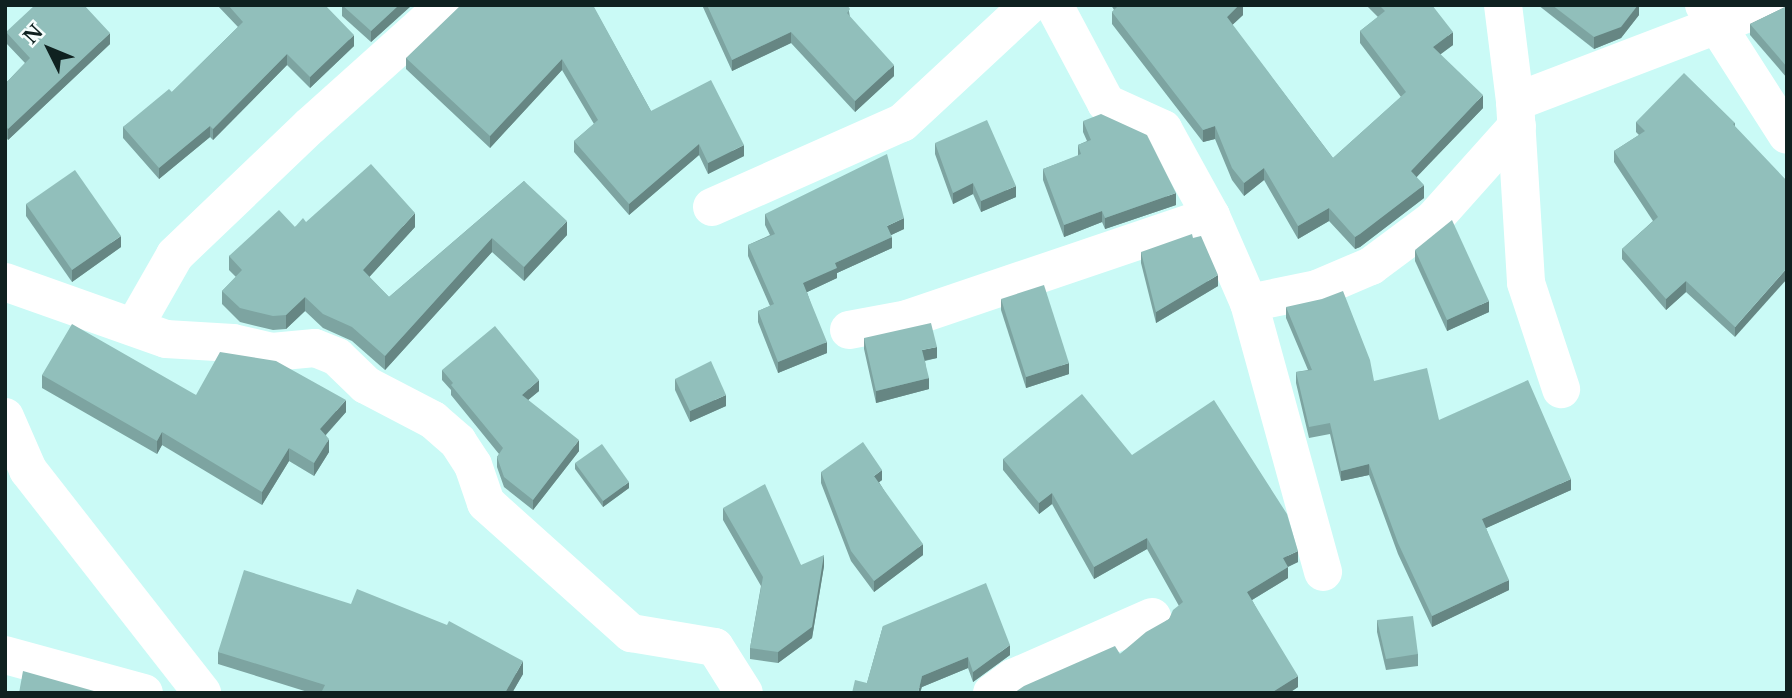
<!DOCTYPE html>
<style>
body{margin:0}
#map{position:relative;width:1792px;height:698px;overflow:hidden;background:#cafaf6;font-family:"Libre Baskerville",serif}
div>[style]{position:absolute}
.minor>*{height:38px;margin:-19px;padding:0 19px;transform-origin:19px;border-radius:19px;background:#fff}
.wall>*{inset:0;background:#7da4a1}
.shaded-wall>*{inset:0;background:#668683}
.building>*{inset:0;background:#91bfbb}
span{translate:-50% -50%;white-space:nowrap;text-align:center;line-height:1.15;-webkit-text-stroke:6px #f5fefd;paint-order:stroke}
.frame{position:absolute;inset:0;border:7px solid #0f2120;pointer-events:none}
.north{position:absolute;left:14px;top:14px;width:70px;height:70px;-webkit-text-stroke:5px #f5fefd;paint-order:stroke;rotate:313deg;font-size:19px;font-weight:700;line-height:28px;text-align:center;color:#0f2120}
.north::after{content:'';display:block;margin:auto;width:24px;height:32px;background:#0f2120;clip-path:polygon(50% 0,100% 100%,50% 72%,0 100%)}
</style>
<div id="map">
<div class="minor">
<i style="left:1054px;top:5px;width:111px;rotate:62deg"></i>
<i style="left:1106px;top:103px;width:63px;rotate:24.5deg"></i>
<i style="left:1163px;top:129px;width:99px;rotate:61.1deg"></i>
<i style="left:1211px;top:216px;width:95px;rotate:66.4deg"></i>
<i style="left:1249px;top:303px;width:279px;rotate:74.6deg"></i>
<i style="left:1503px;top:5px;width:98px;rotate:82.9deg"></i>
<i style="left:1515px;top:102px;width:181px;rotate:86.5deg"></i>
<i style="left:1526px;top:283px;width:112px;rotate:71.7deg"></i>
<i style="left:1704px;top:5px;width:154px;rotate:57.4deg"></i>
<i style="left:1515px;top:102px;width:272px;rotate:-20.9deg"></i>
<i style="left:712px;top:207px;width:208px;rotate:-23.9deg"></i>
<i style="left:902px;top:123px;width:173px;rotate:-42.9deg"></i>
<i style="left:5px;top:282px;width:171px;rotate:19.5deg"></i>
<i style="left:166px;top:339px;width:67px;rotate:3.4deg"></i>
<i style="left:233px;top:343px;width:40px;rotate:13deg"></i>
<i style="left:272px;top:352px;width:43px;rotate:-5.3deg"></i>
<i style="left:315px;top:348px;width:24px;rotate:22deg"></i>
<i style="left:337px;top:357px;width:40px;rotate:44deg"></i>
<i style="left:366px;top:385px;width:76px;rotate:27.6deg"></i>
<i style="left:433px;top:420px;width:33px;rotate:41deg"></i>
<i style="left:458px;top:442px;width:27px;rotate:57deg"></i>
<i style="left:473px;top:465px;width:40px;rotate:71.1deg"></i>
<i style="left:486px;top:503px;width:195px;rotate:41.9deg"></i>
<i style="left:631px;top:633px;width:85px;rotate:9.5deg"></i>
<i style="left:715px;top:647px;width:54px;rotate:57.8deg"></i>
<i style="left:1249px;top:303px;width:69px;rotate:-11.6deg"></i>
<i style="left:1317px;top:289px;width:59px;rotate:-23.1deg"></i>
<i style="left:1371px;top:266px;width:77px;rotate:-36.6deg"></i>
<i style="left:1433px;top:220px;width:126px;rotate:-48.2deg"></i>
<i style="left:134px;top:327px;width:83px;rotate:-60.3deg"></i>
<i style="left:175px;top:255px;width:187px;rotate:-43.7deg"></i>
<i style="left:310px;top:126px;width:181px;rotate:-41.9deg"></i>
<i style="left:849px;top:330px;width:59px;rotate:-10.7deg"></i>
<i style="left:907px;top:319px;width:321px;rotate:-18.7deg"></i>
<i style="left:5px;top:417px;width:58px;rotate:66.5deg"></i>
<i style="left:28px;top:470px;width:283px;rotate:52deg"></i>
<i style="left:5px;top:655px;width:144px;rotate:15.3deg"></i>
<i style="left:992px;top:693px;width:26px;rotate:-36deg"></i>
<i style="left:1013px;top:678px;width:152px;rotate:-23.7deg"></i>
</div>
<div class="wall">
<i style="clip-path:polygon(217px 5px,325px 5px,354px 46px,310px 88px,287px 65px,213px 140px,210px 137px,159px 179px,123px 138px,123px 127px,172px 92px,238px 27px)"></i>
<i style="clip-path:polygon(342px 5px,412px 5px,371px 42px,342px 16px)"></i>
<i style="clip-path:polygon(702px 5px,849px 5px,848px 6px,850px 17px,894px 76px,855px 112px,791px 43px,732px 71px)"></i>
<i style="clip-path:polygon(1111px 5px,1243px 5px,1243px 15px,1232px 25px,1333px 158px,1401px 97px,1360px 43px,1360px 31px,1378px 17px,1366px 5px,1432px 5px,1453px 45px,1440px 54px,1483px 108px,1416px 177px,1424px 198px,1360px 247px,1355px 249px,1329px 221px,1298px 239px,1264px 180px,1244px 196px,1232px 180px,1215px 139px,1203px 142px,1112px 24px,1112px 12px,1114px 10px)"></i>
<i style="clip-path:polygon(1538px 5px,1639px 5px,1639px 15px,1621px 38px,1594px 49px)"></i>
<i style="clip-path:polygon(1787px 6px,1787px 78px,1750px 35px,1750px 24px)"></i>
<i style="clip-path:polygon(594px 8px,651px 111px,744px 156px,708px 174px,699px 155px,629px 215px,574px 152px,574px 141px,594px 124px,562px 70px,490px 148px,406px 69px,406px 58px)"></i>
<i style="clip-path:polygon(6px 32px,110px 44px,8px 140px,5px 136px,5px 84px,25px 63px,6px 43px)"></i>
<i style="clip-path:polygon(1083px 121px,1176px 205px,1105px 229px,1102px 222px,1064px 237px,1043px 180px,1043px 169px,1078px 156px,1078px 145px,1087px 141px,1083px 132px)"></i>
<i style="clip-path:polygon(1636px 122px,1735px 123px,1735px 337px,1686px 292px,1666px 310px,1622px 259px,1622px 249px,1653px 221px,1614px 162px,1614px 151px,1639px 135px,1636px 132px)"></i>
<i style="clip-path:polygon(935px 143px,1016px 197px,981px 212px,973px 194px,953px 204px,935px 154px)"></i>
<i style="clip-path:polygon(524px 181px,567px 235px,524px 281px,492px 252px,385px 370px,352px 341px,323px 328px,305px 311px,286px 329px,273px 330px,240px 322px,222px 304px,222px 291px,236px 277px,229px 270px,229px 256px,306px 222px,415px 227px,369px 277px,389px 297px)"></i>
<i style="clip-path:polygon(26px 204px,121px 247px,72px 282px,26px 216px)"></i>
<i style="clip-path:polygon(765px 214px,904px 229px,891px 235px,892px 248px,837px 273px,837px 278px,807px 292px,827px 353px,778px 373px,758px 322px,758px 311px,770px 306px,748px 256px,748px 245px,770px 235px,765px 225px)"></i>
<i style="clip-path:polygon(1415px 250px,1489px 312px,1447px 331px,1415px 261px)"></i>
<i style="clip-path:polygon(1141px 252px,1218px 286px,1156px 323px,1141px 263px)"></i>
<i style="clip-path:polygon(1001px 299px,1069px 374px,1026px 388px,1001px 310px)"></i>
<i style="clip-path:polygon(1286px 307px,1374px 381px,1439px 420px,1571px 490px,1486px 528px,1509px 590px,1432px 627px,1398px 554px,1369px 475px,1341px 481px,1330px 434px,1309px 438px,1296px 383px,1296px 372px,1308px 370px,1286px 318px)"></i>
<i style="clip-path:polygon(864px 338px,937px 358px,925px 361px,929px 389px,876px 403px,864px 349px)"></i>
<i style="clip-path:polygon(442px 370px,539px 391px,528px 400px,579px 451px,533px 510px,504px 487px,497px 467px,497px 457px,499px 454px,451px 395px,451px 390px,442px 380px)"></i>
<i style="clip-path:polygon(42px 375px,196px 395px,346px 412px,326px 435px,329px 452px,314px 476px,289px 461px,262px 505px,162px 445px,157px 454px,42px 388px)"></i>
<i style="clip-path:polygon(675px 379px,726px 406px,690px 422px,675px 390px)"></i>
<i style="clip-path:polygon(1132px 455px,1298px 562px,1288px 567px,1288px 578px,1252px 600px,1298px 687px,1289px 693px,1014px 693px,1120px 654px,1169px 619px,1179px 606px,1147px 549px,1094px 579px,1052px 504px,1039px 514px,1003px 470px,1003px 459px)"></i>
<i style="clip-path:polygon(575px 463px,629px 488px,603px 507px,575px 469px)"></i>
<i style="clip-path:polygon(821px 472px,882px 480px,879px 482px,923px 555px,874px 592px,851px 561px,821px 483px)"></i>
<i style="clip-path:polygon(723px 508px,801px 565px,824px 566px,812px 638px,778px 663px,750px 659px,750px 648px,761px 586px,723px 520px)"></i>
<i style="clip-path:polygon(1377px 620px,1418px 654px,1418px 666px,1386px 670px,1377px 632px)"></i>
<i style="clip-path:polygon(883px 626px,1010px 655px,973px 682px,968px 668px,922px 687px,867px 683px)"></i>
<i style="clip-path:polygon(218px 652px,523px 674px,512px 693px,311px 693px,218px 664px)"></i>
</div>
<div class="shaded-wall">
<i style="clip-path:polygon(399px 5px,412px 5px,371px 42px,371px 31px)"></i>
<i style="clip-path:polygon(1239px 5px,1243px 5px,1243px 15px,1227px 30px,1227px 17px)"></i>
<i style="clip-path:polygon(1638px 5px,1639px 5px,1639px 15px,1621px 38px,1594px 49px,1594px 37px)"></i>
<i style="clip-path:polygon(791px 32px,791px 43px,732px 71px,732px 60px)"></i>
<i style="clip-path:polygon(1453px 32px,1453px 45px,1433px 60px,1433px 47px)"></i>
<i style="clip-path:polygon(110px 33px,110px 44px,8px 140px,8px 129px)"></i>
<i style="clip-path:polygon(354px 35px,354px 46px,310px 88px,310px 77px)"></i>
<i style="clip-path:polygon(287px 54px,287px 65px,213px 140px,213px 129px)"></i>
<i style="clip-path:polygon(562px 59px,562px 70px,490px 148px,490px 136px)"></i>
<i style="clip-path:polygon(894px 65px,894px 76px,855px 112px,855px 101px)"></i>
<i style="clip-path:polygon(1483px 95px,1483px 108px,1411px 183px,1411px 171px)"></i>
<i style="clip-path:polygon(210px 126px,210px 137px,159px 179px,159px 168px)"></i>
<i style="clip-path:polygon(1215px 126px,1215px 139px,1203px 142px,1203px 130px)"></i>
<i style="clip-path:polygon(699px 144px,699px 155px,629px 215px,629px 204px)"></i>
<i style="clip-path:polygon(744px 145px,744px 156px,708px 174px,708px 163px)"></i>
<i style="clip-path:polygon(1264px 168px,1264px 180px,1244px 196px,1244px 183px)"></i>
<i style="clip-path:polygon(973px 183px,973px 194px,953px 204px,953px 193px)"></i>
<i style="clip-path:polygon(1424px 185px,1424px 198px,1360px 247px,1355px 249px,1355px 237px)"></i>
<i style="clip-path:polygon(1016px 186px,1016px 197px,981px 212px,981px 201px)"></i>
<i style="clip-path:polygon(1176px 193px,1176px 205px,1105px 229px,1105px 218px)"></i>
<i style="clip-path:polygon(1329px 208px,1329px 221px,1298px 239px,1298px 226px)"></i>
<i style="clip-path:polygon(1102px 211px,1102px 222px,1064px 237px,1064px 225px)"></i>
<i style="clip-path:polygon(415px 213px,415px 227px,363px 284px,363px 270px)"></i>
<i style="clip-path:polygon(904px 218px,904px 229px,887px 237px,887px 226px)"></i>
<i style="clip-path:polygon(567px 221px,567px 235px,524px 281px,524px 267px)"></i>
<i style="clip-path:polygon(121px 236px,121px 247px,72px 282px,72px 270px)"></i>
<i style="clip-path:polygon(892px 237px,892px 248px,837px 273px,837px 278px,803px 294px,803px 283px,835px 263px)"></i>
<i style="clip-path:polygon(492px 238px,492px 252px,385px 370px,385px 356px)"></i>
<i style="clip-path:polygon(1787px 268px,1787px 279px,1735px 337px,1735px 327px)"></i>
<i style="clip-path:polygon(1218px 275px,1218px 286px,1156px 323px,1156px 312px)"></i>
<i style="clip-path:polygon(1686px 281px,1686px 292px,1666px 310px,1666px 299px)"></i>
<i style="clip-path:polygon(305px 297px,305px 311px,286px 329px,286px 315px)"></i>
<i style="clip-path:polygon(1489px 301px,1489px 312px,1447px 331px,1447px 320px)"></i>
<i style="clip-path:polygon(827px 342px,827px 353px,778px 373px,778px 362px)"></i>
<i style="clip-path:polygon(937px 347px,937px 358px,922px 361px,922px 350px)"></i>
<i style="clip-path:polygon(1069px 363px,1069px 374px,1026px 388px,1026px 377px)"></i>
<i style="clip-path:polygon(929px 378px,929px 389px,876px 403px,876px 391px)"></i>
<i style="clip-path:polygon(539px 380px,539px 391px,522px 405px,522px 395px)"></i>
<i style="clip-path:polygon(726px 395px,726px 406px,690px 422px,690px 411px)"></i>
<i style="clip-path:polygon(346px 400px,346px 412px,320px 441px,320px 429px)"></i>
<i style="clip-path:polygon(162px 432px,162px 445px,157px 454px,157px 441px)"></i>
<i style="clip-path:polygon(329px 439px,329px 452px,314px 476px,314px 463px)"></i>
<i style="clip-path:polygon(579px 440px,579px 451px,533px 510px,533px 500px)"></i>
<i style="clip-path:polygon(289px 448px,289px 461px,262px 505px,262px 492px)"></i>
<i style="clip-path:polygon(1369px 464px,1369px 475px,1341px 481px,1341px 471px)"></i>
<i style="clip-path:polygon(882px 470px,882px 480px,874px 486px,874px 476px)"></i>
<i style="clip-path:polygon(1571px 479px,1571px 490px,1482px 530px,1482px 519px)"></i>
<i style="clip-path:polygon(629px 482px,629px 488px,603px 507px,603px 501px)"></i>
<i style="clip-path:polygon(1052px 493px,1052px 504px,1039px 514px,1039px 503px)"></i>
<i style="clip-path:polygon(1147px 538px,1147px 549px,1094px 579px,1094px 567px)"></i>
<i style="clip-path:polygon(923px 544px,923px 555px,874px 592px,874px 581px)"></i>
<i style="clip-path:polygon(1298px 551px,1298px 562px,1283px 569px,1283px 558px)"></i>
<i style="clip-path:polygon(824px 555px,824px 566px,812px 638px,778px 663px,778px 652px)"></i>
<i style="clip-path:polygon(1288px 567px,1288px 578px,1247px 603px,1247px 592px)"></i>
<i style="clip-path:polygon(1509px 580px,1509px 590px,1432px 627px,1432px 616px)"></i>
<i style="clip-path:polygon(1010px 645px,1010px 655px,973px 682px,973px 672px)"></i>
<i style="clip-path:polygon(968px 657px,968px 668px,922px 687px,920px 693px,918px 693px,922px 676px)"></i>
<i style="clip-path:polygon(523px 661px,523px 674px,512px 693px,505px 693px)"></i>
<i style="clip-path:polygon(1298px 676px,1298px 687px,1289px 693px,1271px 693px)"></i>
</div>
<div class="building">
<i style="clip-path:polygon(35px 5px,84px 5px,110px 33px,8px 129px,5px 125px,5px 84px,30px 58px,6px 32px)"></i>
<i style="clip-path:polygon(228px 5px,325px 5px,354px 35px,310px 77px,287px 54px,213px 129px,210px 126px,159px 168px,123px 127px,169px 89px,172px 92px,243px 22px)"></i>
<i style="clip-path:polygon(342px 5px,399px 5px,371px 31px)"></i>
<i style="clip-path:polygon(461px 5px,593px 5px,651px 111px,711px 80px,744px 145px,708px 163px,699px 144px,629px 204px,574px 141px,598px 120px,562px 59px,490px 136px,406px 58px)"></i>
<i style="clip-path:polygon(707px 5px,847px 5px,850px 9px,847px 13px,894px 65px,855px 101px,791px 32px,732px 60px)"></i>
<i style="clip-path:polygon(1119px 5px,1239px 5px,1227px 17px,1333px 158px,1406px 92px,1360px 31px,1385px 11px,1379px 5px,1432px 5px,1453px 32px,1433px 47px,1483px 95px,1411px 171px,1424px 185px,1360px 234px,1355px 237px,1329px 208px,1298px 226px,1264px 168px,1244px 183px,1232px 168px,1215px 126px,1203px 130px,1112px 12px)"></i>
<i style="clip-path:polygon(1552px 5px,1638px 5px,1621px 27px,1594px 37px)"></i>
<i style="clip-path:polygon(1787px 6px,1787px 67px,1750px 24px)"></i>
<i style="clip-path:polygon(1684px 73px,1735px 123px,1733px 124px,1787px 181px,1787px 268px,1735px 327px,1686px 281px,1666px 299px,1622px 249px,1658px 217px,1614px 151px,1645px 131px,1636px 122px)"></i>
<i style="clip-path:polygon(1101px 114px,1147px 135px,1176px 193px,1105px 218px,1102px 211px,1064px 225px,1043px 169px,1081px 154px,1078px 145px,1091px 140px,1083px 121px)"></i>
<i style="clip-path:polygon(987px 120px,1016px 186px,981px 201px,973px 183px,953px 193px,935px 143px)"></i>
<i style="clip-path:polygon(887px 154px,904px 218px,887px 226px,892px 237px,835px 263px,837px 268px,803px 283px,827px 342px,778px 362px,758px 311px,774px 304px,748px 245px,775px 234px,765px 214px)"></i>
<i style="clip-path:polygon(371px 164px,415px 213px,363px 270px,389px 297px,524px 181px,567px 221px,524px 267px,492px 238px,385px 356px,352px 327px,323px 314px,305px 297px,286px 315px,273px 316px,240px 308px,222px 291px,242px 270px,229px 256px,279px 210px,295px 227px,303px 218px,306px 222px)"></i>
<i style="clip-path:polygon(75px 170px,121px 236px,72px 270px,26px 204px)"></i>
<i style="clip-path:polygon(1452px 220px,1489px 301px,1447px 320px,1415px 250px)"></i>
<i style="clip-path:polygon(1192px 234px,1193px 238px,1201px 236px,1218px 275px,1156px 312px,1141px 252px)"></i>
<i style="clip-path:polygon(1044px 285px,1069px 363px,1026px 377px,1001px 299px)"></i>
<i style="clip-path:polygon(1343px 291px,1370px 360px,1374px 381px,1427px 368px,1439px 420px,1528px 380px,1571px 479px,1482px 519px,1509px 580px,1432px 616px,1398px 543px,1369px 464px,1341px 471px,1330px 423px,1309px 427px,1296px 372px,1312px 370px,1286px 307px,1322px 299px)"></i>
<i style="clip-path:polygon(931px 323px,937px 347px,922px 350px,929px 378px,876px 391px,864px 338px)"></i>
<i style="clip-path:polygon(72px 324px,196px 395px,220px 352px,276px 361px,346px 400px,320px 429px,329px 439px,314px 463px,289px 448px,262px 492px,162px 432px,157px 441px,42px 375px)"></i>
<i style="clip-path:polygon(495px 326px,539px 380px,522px 395px,579px 440px,533px 500px,504px 477px,497px 457px,503px 448px,451px 385px,453px 383px,442px 370px)"></i>
<i style="clip-path:polygon(711px 361px,726px 395px,690px 411px,675px 379px)"></i>
<i style="clip-path:polygon(1082px 394px,1132px 455px,1214px 400px,1287px 514px,1298px 551px,1283px 558px,1288px 567px,1247px 592px,1298px 676px,1271px 693px,1014px 693px,1024px 686px,1115px 646px,1120px 654px,1146px 632px,1169px 619px,1173px 610px,1183px 602px,1147px 538px,1094px 567px,1052px 493px,1039px 503px,1003px 459px)"></i>
<i style="clip-path:polygon(863px 442px,882px 470px,874px 476px,923px 544px,874px 581px,851px 551px,821px 472px)"></i>
<i style="clip-path:polygon(602px 444px,629px 482px,603px 501px,575px 463px)"></i>
<i style="clip-path:polygon(765px 484px,801px 565px,824px 555px,812px 627px,778px 652px,750px 648px,763px 577px,723px 508px)"></i>
<i style="clip-path:polygon(244px 570px,351px 604px,357px 589px,447px 625px,449px 621px,523px 661px,505px 693px,321px 693px,325px 685px,218px 652px)"></i>
<i style="clip-path:polygon(986px 583px,1010px 645px,973px 672px,968px 657px,922px 676px,918px 693px,852px 693px,855px 680px,867px 683px,883px 626px)"></i>
<i style="clip-path:polygon(1413px 616px,1418px 654px,1386px 659px,1377px 620px)"></i>
<i style="clip-path:polygon(23px 671px,101px 693px,19px 693px)"></i>
</div>
<div class="frame"></div>
<div class="north">N</div>
</div>
